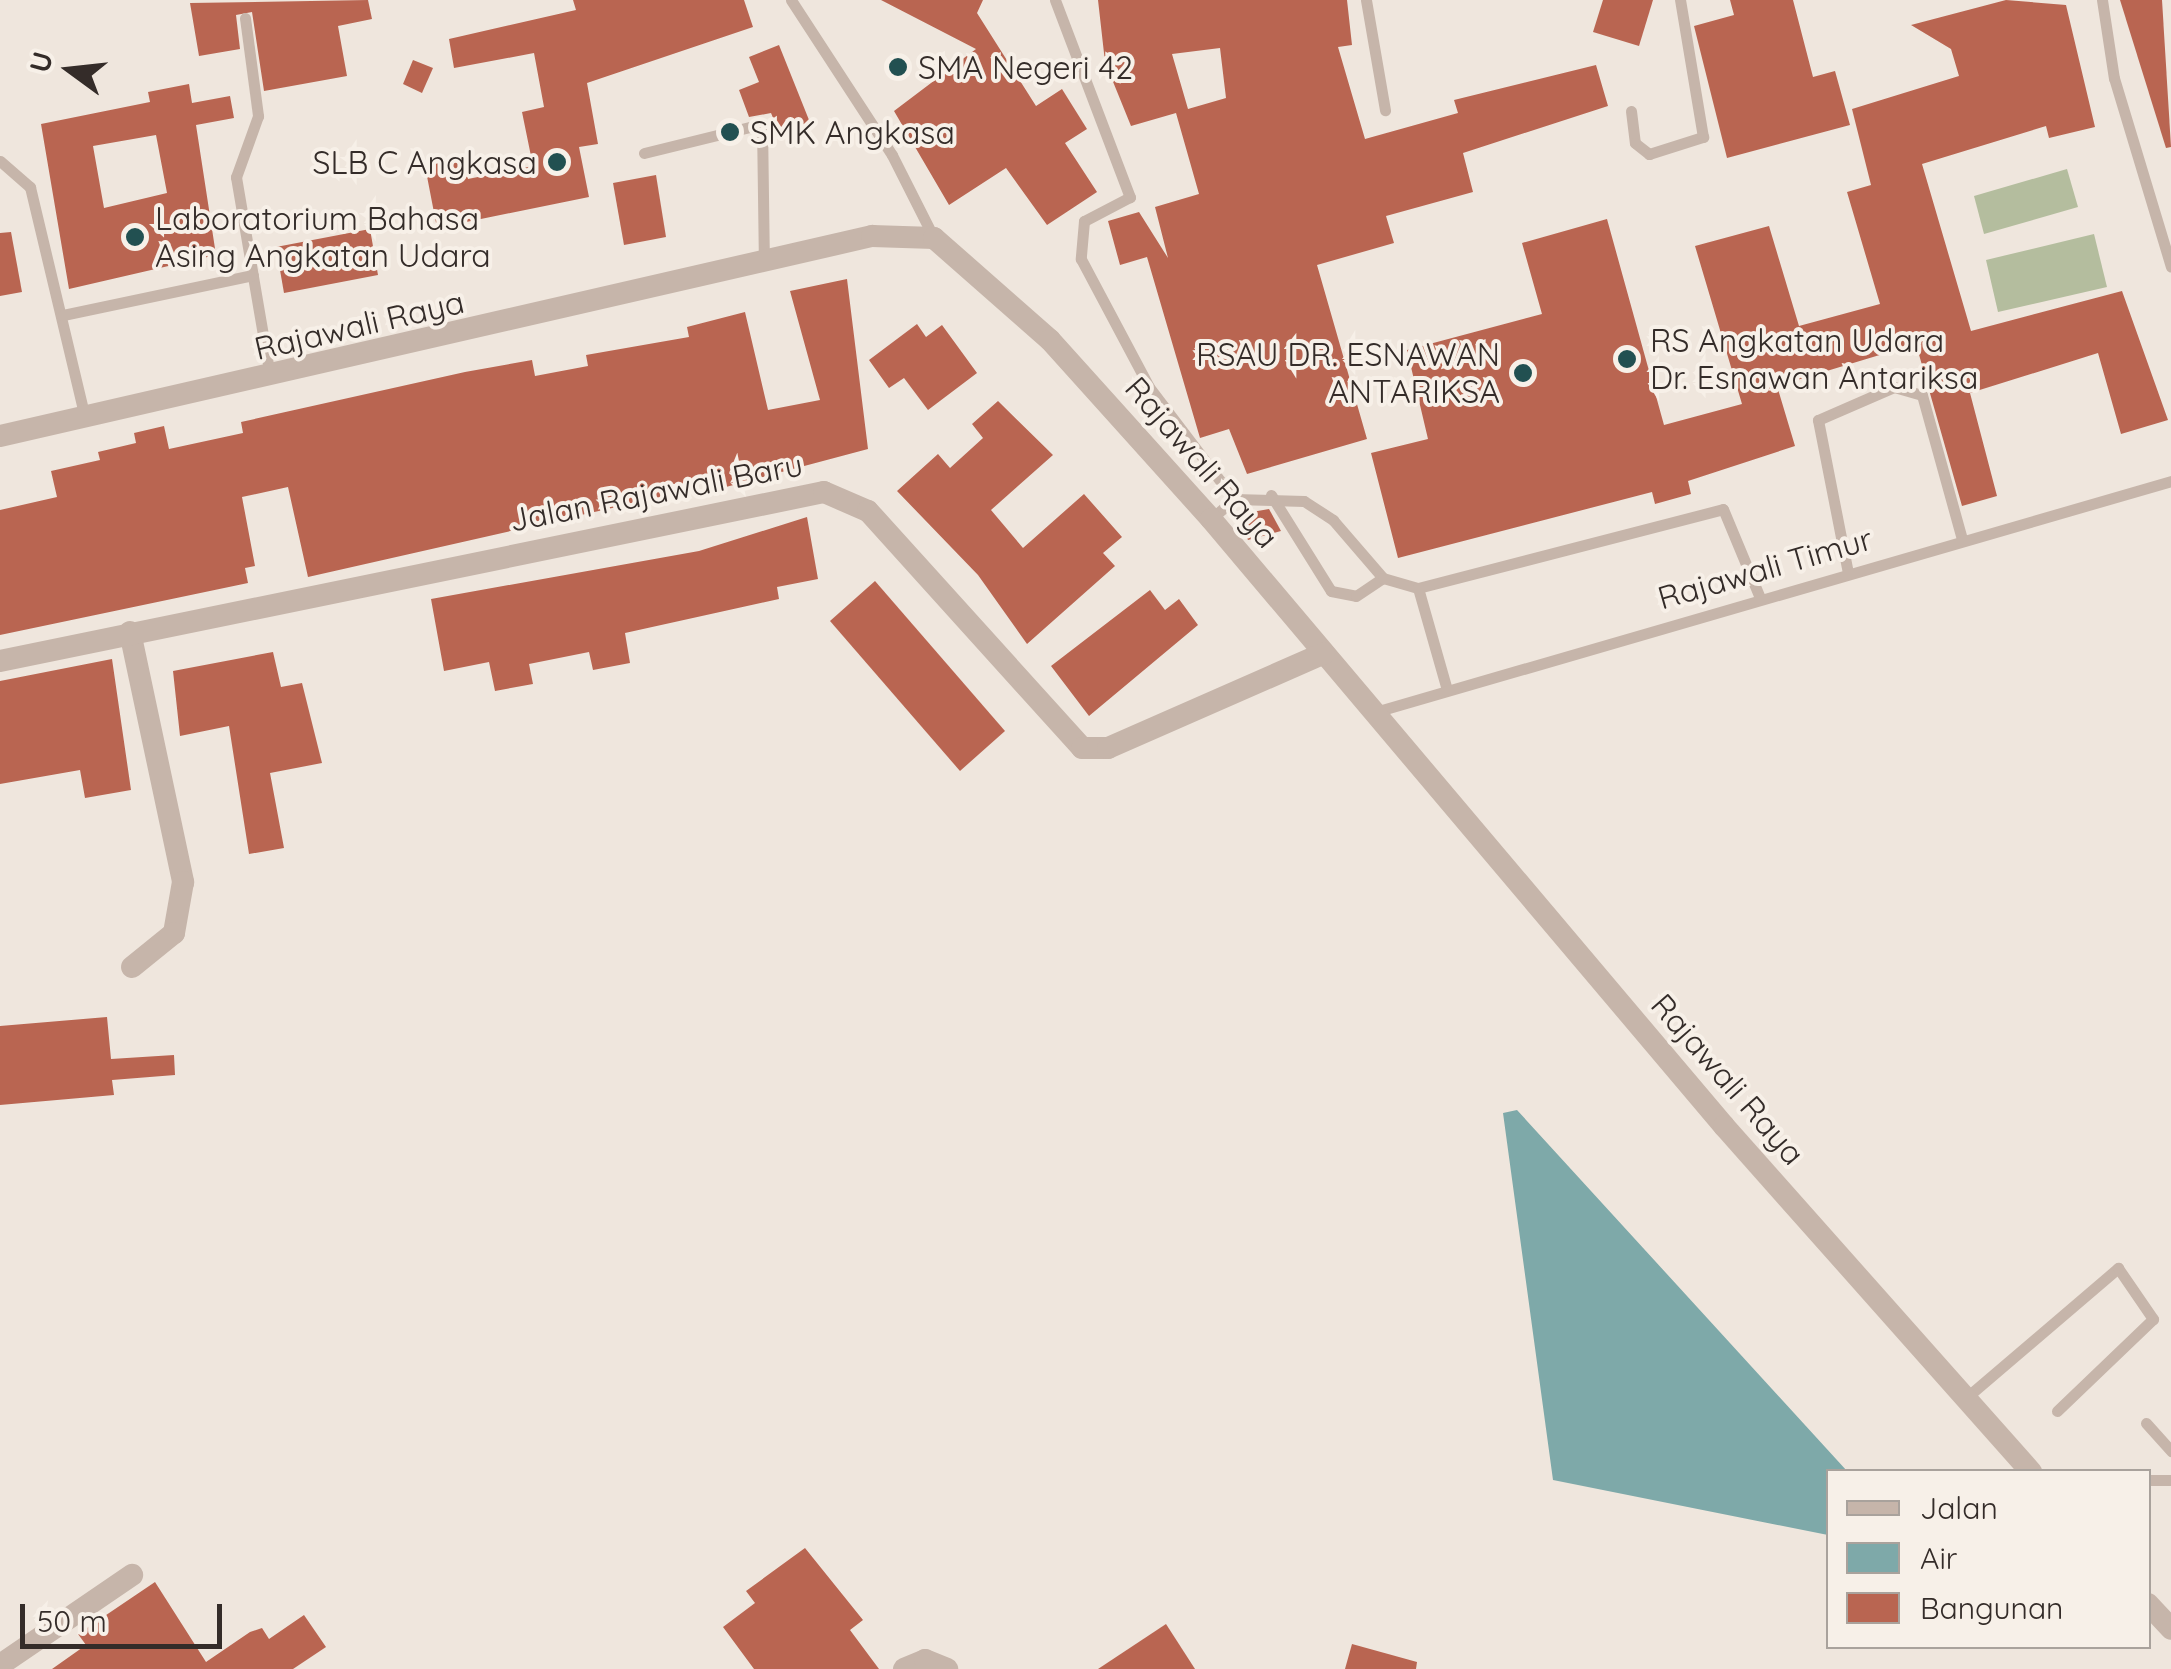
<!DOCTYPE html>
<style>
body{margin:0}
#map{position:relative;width:2171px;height:1669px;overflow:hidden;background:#efe6dd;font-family:Quicksand,sans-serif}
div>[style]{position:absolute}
.green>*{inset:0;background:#b4bd9e}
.water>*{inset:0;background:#7ea9a9}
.building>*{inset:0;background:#b96551}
.lane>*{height:11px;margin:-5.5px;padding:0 5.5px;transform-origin:5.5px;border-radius:5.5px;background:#c6b5aa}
.street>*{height:22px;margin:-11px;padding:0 11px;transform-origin:11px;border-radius:11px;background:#c6b5aa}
.dots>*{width:28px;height:28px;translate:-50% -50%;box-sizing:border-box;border:5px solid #f7f0e8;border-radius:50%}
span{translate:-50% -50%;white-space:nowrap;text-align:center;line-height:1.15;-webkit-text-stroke:8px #f7f0e8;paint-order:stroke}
.poi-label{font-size:32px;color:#342c29}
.left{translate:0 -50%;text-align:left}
.right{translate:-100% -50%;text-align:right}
.street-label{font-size:32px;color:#342c29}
.legend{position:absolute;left:1826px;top:1469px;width:325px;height:180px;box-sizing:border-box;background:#f7f0e8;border:2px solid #a9a29c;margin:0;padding:12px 18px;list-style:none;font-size:30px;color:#342c29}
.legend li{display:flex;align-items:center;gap:20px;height:50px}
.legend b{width:50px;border:2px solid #a9a29c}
.north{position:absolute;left:20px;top:20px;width:100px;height:100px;-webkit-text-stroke:8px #f7f0e8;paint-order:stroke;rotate:285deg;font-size:28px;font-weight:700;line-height:40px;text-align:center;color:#342c29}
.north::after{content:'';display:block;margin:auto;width:35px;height:45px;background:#342c29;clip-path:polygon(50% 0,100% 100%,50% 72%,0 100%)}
.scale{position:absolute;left:20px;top:1604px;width:202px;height:45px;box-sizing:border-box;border:5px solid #342c29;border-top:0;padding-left:12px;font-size:30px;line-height:35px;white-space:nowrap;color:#342c29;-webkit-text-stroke:8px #f7f0e8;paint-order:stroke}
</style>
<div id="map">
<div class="green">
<i style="clip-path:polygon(2067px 169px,2078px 207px,1984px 234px,1974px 196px)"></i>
<i style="clip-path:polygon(2094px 234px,2107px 287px,1998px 312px,1986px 260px)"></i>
</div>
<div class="water">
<i style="clip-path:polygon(1517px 1110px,1847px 1471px,1828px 1472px,1828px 1535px,1553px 1480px,1503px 1113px)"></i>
</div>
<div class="building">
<i style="clip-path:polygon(368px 0,372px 19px,338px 26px,347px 76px,264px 91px,252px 12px,236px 15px,240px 49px,199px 56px,190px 3px)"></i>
<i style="clip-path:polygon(573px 0,744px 0,753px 27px,587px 83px,598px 144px,579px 147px,589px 197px,437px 228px,425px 166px,464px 158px,468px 179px,533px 166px,522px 112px,544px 107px,534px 53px,454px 68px,449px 39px,576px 10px)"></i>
<i style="clip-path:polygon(881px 0,983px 0,977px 13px,1036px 106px,1062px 89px,1087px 129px,1065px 143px,1097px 192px,1047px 225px,1006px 168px,949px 205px,894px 111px,976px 49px)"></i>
<i style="clip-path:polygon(evenodd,1098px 0,1347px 0,1352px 45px,1338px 47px,1365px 139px,1458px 113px,1454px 100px,1596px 65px,1608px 106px,1463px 153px,1473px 192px,1386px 216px,1394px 243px,1317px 265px,1367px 439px,1247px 474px,1229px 429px,1200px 438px,1147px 257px,1120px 265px,1108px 221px,1139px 212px,1168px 258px,1155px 207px,1199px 194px,1176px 113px,1131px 126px,1105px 62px,1098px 0,1220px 48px,1226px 98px,1188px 109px,1172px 54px,1220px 48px)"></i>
<i style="clip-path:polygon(1603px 0,1653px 0,1639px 46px,1593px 32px)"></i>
<i style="clip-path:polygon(1730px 0,1793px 0,1813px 77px,1835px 71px,1850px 125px,1727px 158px,1694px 26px,1734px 15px)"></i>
<i style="clip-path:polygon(2006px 0,2066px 5px,2095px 127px,2049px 138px,2046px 126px,1922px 164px,1971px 331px,2122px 291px,2168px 420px,2121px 434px,2098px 353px,1970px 393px,1997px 496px,1962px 506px,1916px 344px,1777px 386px,1795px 446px,1688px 481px,1691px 494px,1655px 504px,1652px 492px,1398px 558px,1371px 453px,1428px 439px,1407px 350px,1542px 314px,1522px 243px,1607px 219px,1664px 425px,1742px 404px,1695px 246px,1769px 226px,1799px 326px,1880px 304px,1847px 192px,1871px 185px,1852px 109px,1959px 76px,1951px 49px,1911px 25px)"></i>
<i style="clip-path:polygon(2120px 0,2162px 0,2171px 147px,2166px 148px)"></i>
<i style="clip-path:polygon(779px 45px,811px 125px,781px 137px,771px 113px,749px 117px,739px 90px,759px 82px,749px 57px)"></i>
<i style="clip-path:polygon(413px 60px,433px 68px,422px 93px,403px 84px)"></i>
<i style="clip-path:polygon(evenodd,189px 84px,192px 103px,230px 96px,234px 118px,196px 125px,216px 255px,69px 289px,41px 124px,150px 102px,148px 92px,189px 84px,156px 135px,167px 193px,104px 208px,93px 146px,156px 135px)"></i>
<i style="clip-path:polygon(656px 175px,666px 237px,624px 245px,613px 183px)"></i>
<i style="clip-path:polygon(370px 229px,378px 275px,284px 293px,276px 247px)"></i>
<i style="clip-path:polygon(11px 232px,22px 292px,0 296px,0 233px)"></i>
<i style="clip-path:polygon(847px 279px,868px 449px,726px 487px,724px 476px,663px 488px,665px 496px,308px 577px,288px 487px,242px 497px,255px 566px,245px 568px,248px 583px,0 635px,0 510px,57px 497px,51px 471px,100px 460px,98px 452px,136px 443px,134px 433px,164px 426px,169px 449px,243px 433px,241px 422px,465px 372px,532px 360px,535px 376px,588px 366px,586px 355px,689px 337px,687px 327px,745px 312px,768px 410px,820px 400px,790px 291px)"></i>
<i style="clip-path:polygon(917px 324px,926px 337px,942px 325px,977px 373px,928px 410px,904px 378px,889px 388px,869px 360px)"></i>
<i style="clip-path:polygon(998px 401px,1053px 455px,991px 510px,1023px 548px,1084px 494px,1122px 537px,1103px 553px,1115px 566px,1027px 644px,978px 575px,897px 491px,938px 454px,950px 468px,983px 438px,972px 424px)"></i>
<i style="clip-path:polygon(1269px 509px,1281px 531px,1248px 540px,1235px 515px)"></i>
<i style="clip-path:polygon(807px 517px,818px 579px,777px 587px,779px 599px,625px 633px,630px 663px,593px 670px,589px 652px,529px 664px,533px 684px,495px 691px,489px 662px,444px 671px,431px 599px,699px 551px)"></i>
<i style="clip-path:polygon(875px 581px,1005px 731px,960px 771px,830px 621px)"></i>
<i style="clip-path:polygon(1150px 590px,1165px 610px,1179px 599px,1198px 625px,1089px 716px,1051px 666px)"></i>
<i style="clip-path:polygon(273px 652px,281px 687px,302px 683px,322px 763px,270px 773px,284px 848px,249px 854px,229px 726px,180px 736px,173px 671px)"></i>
<i style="clip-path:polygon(112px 659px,131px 790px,85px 798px,80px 770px,0 784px,0 681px)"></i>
<i style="clip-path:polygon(107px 1017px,111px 1059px,174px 1055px,175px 1075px,112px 1080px,114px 1095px,0 1105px,0 1026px)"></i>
<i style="clip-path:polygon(805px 1548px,863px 1620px,850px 1630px,879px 1669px,754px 1669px,723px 1627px,755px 1603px,746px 1591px)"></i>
<i style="clip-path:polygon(155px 1582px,206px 1662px,250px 1632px,262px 1628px,269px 1639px,304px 1615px,326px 1647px,293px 1669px,52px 1669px,86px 1645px,78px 1634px)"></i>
<i style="clip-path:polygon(1166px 1624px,1195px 1669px,1098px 1669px)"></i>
<i style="clip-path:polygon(1352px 1644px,1417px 1662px,1416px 1669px,1345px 1669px)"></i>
</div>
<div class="lane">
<i style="left:791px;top:0;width:185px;rotate:56.9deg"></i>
<i style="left:892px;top:155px;width:93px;rotate:63.2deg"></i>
<i style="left:1055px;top:0;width:211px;rotate:69.2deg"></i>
<i style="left:1130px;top:197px;width:52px;rotate:152.4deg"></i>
<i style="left:1084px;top:221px;width:38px;rotate:95deg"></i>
<i style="left:1081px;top:259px;width:145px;rotate:62deg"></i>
<i style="left:1149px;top:387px;width:141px;rotate:52.8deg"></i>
<i style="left:1234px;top:499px;width:30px;rotate:139deg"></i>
<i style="left:1366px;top:0;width:112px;rotate:80.2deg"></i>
<i style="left:2102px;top:0;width:79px;rotate:81.3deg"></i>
<i style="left:2114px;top:78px;width:197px;rotate:73.2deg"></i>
<i style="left:245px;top:18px;width:99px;rotate:82.4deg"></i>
<i style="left:258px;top:116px;width:65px;rotate:109.8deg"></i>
<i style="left:236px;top:177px;width:201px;rotate:80.3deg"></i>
<i style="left:1631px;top:111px;width:32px;rotate:83deg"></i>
<i style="left:1635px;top:143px;width:18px;rotate:38deg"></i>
<i style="left:1649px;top:154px;width:57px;rotate:-17.5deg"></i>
<i style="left:1703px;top:137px;width:139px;rotate:-99.5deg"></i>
<i style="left:644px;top:153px;width:122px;rotate:-13.8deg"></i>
<i style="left:762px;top:124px;width:136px;rotate:89.2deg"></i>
<i style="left:0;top:161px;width:40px;rotate:41deg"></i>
<i style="left:30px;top:187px;width:237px;rotate:76.6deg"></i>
<i style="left:63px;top:315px;width:194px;rotate:-11.9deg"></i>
<i style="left:1271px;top:495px;width:113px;rotate:58deg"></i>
<i style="left:1331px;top:591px;width:25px;rotate:11deg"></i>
<i style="left:1356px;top:596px;width:32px;rotate:-34deg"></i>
<i style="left:1234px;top:499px;width:70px;rotate:1.6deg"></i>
<i style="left:1304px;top:501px;width:35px;rotate:33deg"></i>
<i style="left:1333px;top:520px;width:77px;rotate:49.2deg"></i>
<i style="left:1383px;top:578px;width:36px;rotate:16deg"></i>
<i style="left:1418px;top:588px;width:315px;rotate:-14.5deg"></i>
<i style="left:1723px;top:509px;width:96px;rotate:67.4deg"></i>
<i style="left:1848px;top:573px;width:156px;rotate:-101.1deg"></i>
<i style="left:1818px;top:420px;width:83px;rotate:-23.5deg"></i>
<i style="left:1894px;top:387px;width:29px;rotate:16deg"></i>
<i style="left:1922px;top:395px;width:149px;rotate:74.5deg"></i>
<i style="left:1418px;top:588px;width:106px;rotate:74.1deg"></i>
<i style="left:1375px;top:712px;width:829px;rotate:-16.18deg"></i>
<i style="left:1967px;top:1397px;width:199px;rotate:-40.5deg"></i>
<i style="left:2118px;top:1268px;width:62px;rotate:55.5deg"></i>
<i style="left:2153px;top:1319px;width:133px;rotate:136.2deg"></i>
<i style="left:2146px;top:1423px;width:38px;rotate:48deg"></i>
<i style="left:2148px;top:1480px;width:23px"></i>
</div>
<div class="street">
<i style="left:0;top:436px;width:895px;rotate:-12.92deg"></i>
<i style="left:872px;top:236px;width:62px;rotate:1.8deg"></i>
<i style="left:934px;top:238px;width:154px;rotate:41.3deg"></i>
<i style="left:1050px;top:340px;width:241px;rotate:48deg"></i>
<i style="left:1211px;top:519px;width:795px;rotate:49.8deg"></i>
<i style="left:1724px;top:1126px;width:463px;rotate:48.4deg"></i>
<i style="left:130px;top:632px;width:256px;rotate:78deg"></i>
<i style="left:183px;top:882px;width:52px;rotate:100deg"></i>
<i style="left:174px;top:933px;width:54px;rotate:141deg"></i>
<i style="left:0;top:661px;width:841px;rotate:-11.59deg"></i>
<i style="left:824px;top:492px;width:48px;rotate:23.4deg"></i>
<i style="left:868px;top:511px;width:319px;rotate:47.9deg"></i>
<i style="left:1082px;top:748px;width:26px"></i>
<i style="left:1108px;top:748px;width:236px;rotate:-23.7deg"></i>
<i style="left:2148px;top:1604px;width:34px;rotate:47deg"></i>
<i style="left:0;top:1665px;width:160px;rotate:-34.3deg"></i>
<i style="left:904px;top:1669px;width:23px;rotate:-23deg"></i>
<i style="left:925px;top:1660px;width:24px;rotate:22deg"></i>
</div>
<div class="dots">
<i style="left:898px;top:67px;background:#225051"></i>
<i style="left:730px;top:132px;background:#225051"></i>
<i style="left:557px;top:162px;background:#225051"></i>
<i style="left:135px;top:237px;background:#225051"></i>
<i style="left:1627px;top:359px;background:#225051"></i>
<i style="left:1523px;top:373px;background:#225051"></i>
</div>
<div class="poi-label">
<span class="left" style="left:918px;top:67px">SMA Negeri 42</span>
<span class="left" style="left:750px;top:132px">SMK Angkasa</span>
<span class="right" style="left:537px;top:162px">SLB C Angkasa</span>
<span class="left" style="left:155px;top:237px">Laboratorium Bahasa<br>Asing Angkatan Udara</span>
<span class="left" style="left:1650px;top:359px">RS Angkatan Udara<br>Dr. Esnawan Antariksa</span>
<span class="right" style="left:1500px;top:373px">RSAU DR. ESNAWAN<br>ANTARIKSA</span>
</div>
<div class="street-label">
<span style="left:359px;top:325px;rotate:-13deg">Rajawali Raya</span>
<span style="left:1202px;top:462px;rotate:49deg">Rajawali Raya</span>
<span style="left:656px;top:492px;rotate:-11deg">Jalan Rajawali Baru</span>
<span style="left:1765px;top:568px;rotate:-16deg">Rajawali Timur</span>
<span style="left:1728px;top:1079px;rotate:49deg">Rajawali Raya</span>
</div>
<ul class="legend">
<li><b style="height:12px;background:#c6b5aa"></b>Jalan</li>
<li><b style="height:28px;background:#7ea9a9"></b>Air</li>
<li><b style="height:28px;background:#b96551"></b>Bangunan</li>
</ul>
<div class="north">U</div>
<div class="scale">50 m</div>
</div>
